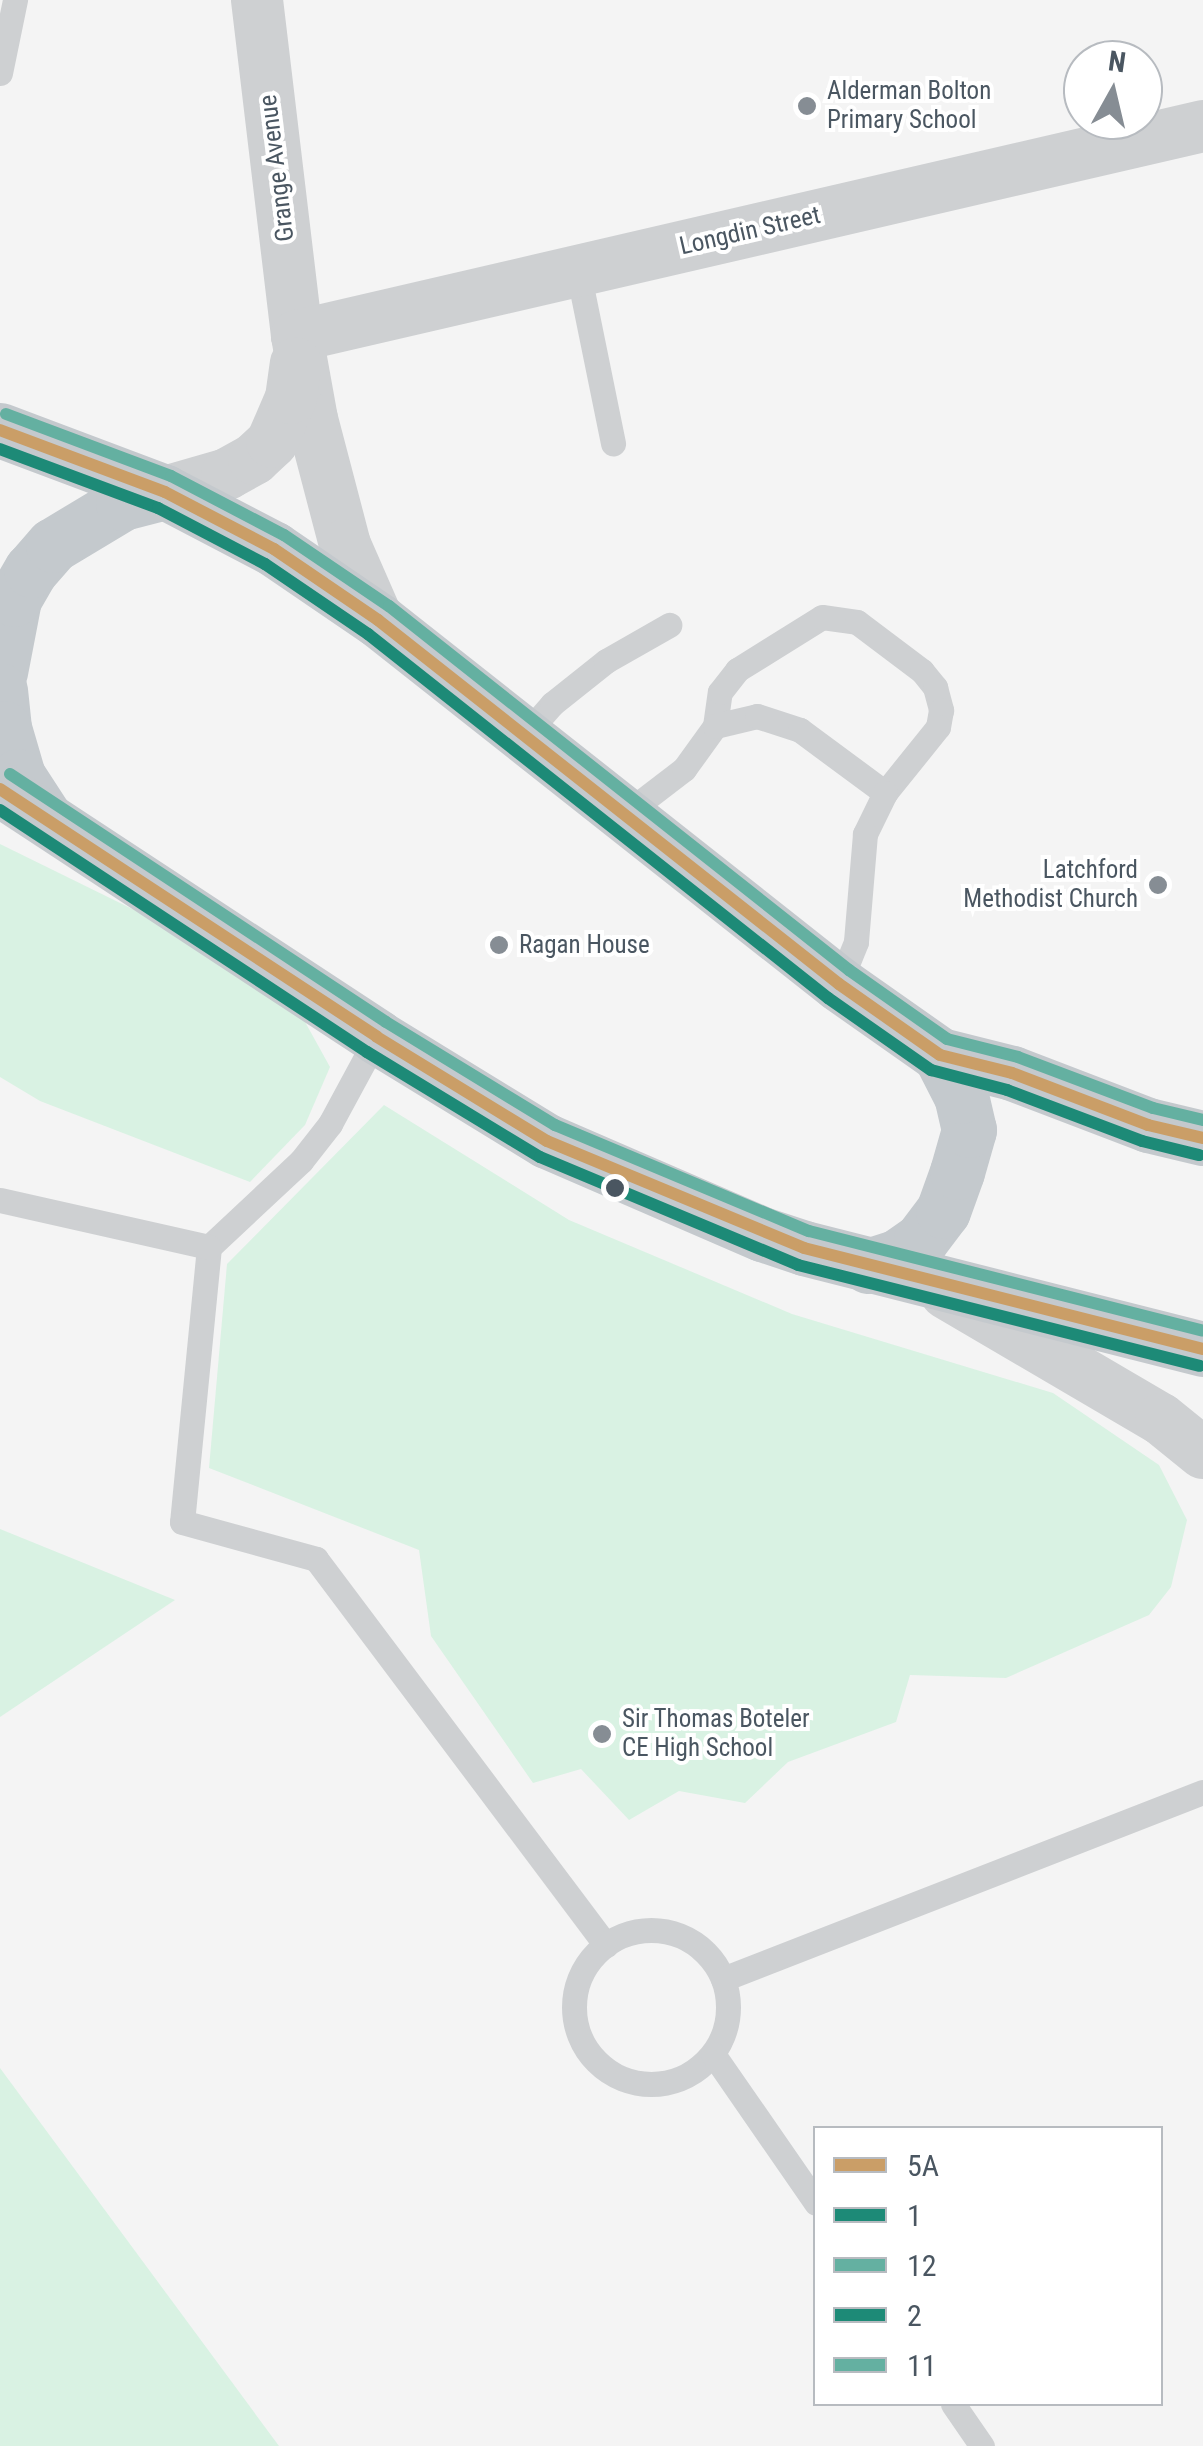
<!DOCTYPE html>
<style>
body{margin:0}
#map{position:relative;width:1203px;height:2446px;overflow:hidden;background:#f4f4f4;font-family:"Roboto Condensed",sans-serif}
div>[style]{position:absolute}
.green>*{inset:0;background:#d9f2e3}
.service>*{height:25px;margin:-12.5px;padding:0 12.5px;transform-origin:12.5px;border-radius:12.5px;background:#ced0d2}
.service>.ring{margin:-12.5px;padding:0;box-sizing:content-box;background:none;border:25px solid #ced0d2;border-radius:50%}
.minor>*{height:52px;margin:-26px;padding:0 26px;transform-origin:26px;border-radius:26px;background:#ced0d2}
.trunk>*{height:55px;margin:-27.5px;padding:0 27.5px;transform-origin:27.5px;border-radius:27.5px;background:#c4c9cd}
.bus-1>*{height:12px;margin:-6px;padding:0 6px;transform-origin:6px;border-radius:6px;background:#ca9e67}
.bus-2>*{height:12px;margin:-6px;padding:0 6px;transform-origin:6px;border-radius:6px;background:#1d8a77}
.bus-3>*{height:12px;margin:-6px;padding:0 6px;transform-origin:6px;border-radius:6px;background:#64b0a1}
.bus-4>*{height:12px;margin:-6px;padding:0 6px;transform-origin:6px;border-radius:6px;background:#1d8a77}
.bus-5>*{height:12px;margin:-6px;padding:0 6px;transform-origin:6px;border-radius:6px;background:#64b0a1}
.dots>*{width:28px;height:28px;translate:-50% -50%;box-sizing:border-box;border:5px solid #fff;border-radius:50%}
span{translate:-50% -50%;white-space:nowrap;text-align:center;line-height:1.15;-webkit-text-stroke:8px #fff;paint-order:stroke}
.poi-label{font-size:25px;color:#4a5661}
.left{translate:0 -50%;text-align:left}
.right{translate:-100% -50%;text-align:right}
.street-label{font-size:25px;color:#4a5661}
.legend{position:absolute;left:813px;top:2126px;width:350px;height:280px;box-sizing:border-box;background:#fff;border:2px solid #b7bbc0;margin:0;padding:12px 18px;list-style:none;font-size:30px;color:#4a5661}
.legend li{display:flex;align-items:center;gap:20px;height:50px}
.legend b{width:50px;border:2px solid #b7bbc0}
.north{position:absolute;left:1063px;top:40px;width:100px;height:100px;box-sizing:border-box;background:#fff;border:2px solid #b7bbc0;border-radius:50%;rotate:8deg;font-size:28px;font-weight:700;line-height:40px;text-align:center;color:#4a5661}
.north::after{content:'';display:block;margin:auto;width:35px;height:45px;background:#868d94;clip-path:polygon(50% 0,100% 100%,50% 72%,0 100%)}
</style>
<div id="map">
<div class="green">
<i style="clip-path:polygon(0 844px,171px 928px,299px 1011px,330px 1067px,305px 1125px,250px 1182px,40px 1101px,0 1077px)"></i>
<i style="clip-path:polygon(384px 1105px,569px 1220px,792px 1314px,1053px 1393px,1159px 1465px,1187px 1520px,1171px 1587px,1149px 1615px,1006px 1678px,910px 1675px,896px 1722px,788px 1762px,745px 1803px,679px 1791px,629px 1820px,581px 1769px,533px 1783px,431px 1636px,419px 1550px,209px 1468px,227px 1264px)"></i>
<i style="clip-path:polygon(0 1529px,175px 1600px,0 1717px)"></i>
<i style="clip-path:polygon(0 2068px,279px 2446px,0 2446px)"></i>
</div>
<div class="service">
<i style="left:0;top:73px;width:75px;rotate:-78.4deg"></i>
<i style="left:578px;top:271px;width:176px;rotate:78.5deg"></i>
<i style="left:715px;top:726px;width:34px;rotate:-82deg"></i>
<i style="left:720px;top:692px;width:28px;rotate:-52deg"></i>
<i style="left:737px;top:670px;width:100px;rotate:-31.9deg"></i>
<i style="left:822px;top:617px;width:35px;rotate:8deg"></i>
<i style="left:857px;top:622px;width:81px;rotate:37deg"></i>
<i style="left:922px;top:671px;width:21px;rotate:51deg"></i>
<i style="left:935px;top:687px;width:24px;rotate:75deg"></i>
<i style="left:941px;top:710px;width:17px;rotate:100deg"></i>
<i style="left:938px;top:727px;width:85px;rotate:128.8deg"></i>
<i style="left:524px;top:736px;width:43px;rotate:-48.8deg"></i>
<i style="left:552px;top:704px;width:69px;rotate:-38.5deg"></i>
<i style="left:606px;top:661px;width:73px;rotate:-29.7deg"></i>
<i style="left:624px;top:815px;width:76px;rotate:-37.5deg"></i>
<i style="left:684px;top:769px;width:53px;rotate:-54.2deg"></i>
<i style="left:715px;top:726px;width:43px;rotate:-13.4deg"></i>
<i style="left:757px;top:716px;width:45px;rotate:18deg"></i>
<i style="left:800px;top:730px;width:106px;rotate:36.5deg"></i>
<i style="left:885px;top:793px;width:46px;rotate:116deg"></i>
<i style="left:865px;top:834px;width:108px;rotate:94.8deg"></i>
<i style="left:856px;top:942px;width:45px;rotate:112deg"></i>
<i style="left:377px;top:1037px;width:99px;rotate:118.4deg"></i>
<i style="left:330px;top:1124px;width:47px;rotate:128.1deg"></i>
<i style="left:301px;top:1161px;width:126px;rotate:136.9deg"></i>
<i style="left:209px;top:1247px;width:276px;rotate:95.6deg"></i>
<i style="left:182px;top:1522px;width:139px;rotate:15.4deg"></i>
<i style="left:316px;top:1559px;width:483px;rotate:53.1deg"></i>
<i style="left:0;top:1200px;width:214px;rotate:12.7deg"></i>
<i class="ring" style="left:574px;top:1930px;width:129px;height:129px"></i>
<i style="left:723px;top:1979px;width:515px;rotate:-21.29deg"></i>
<i style="left:713px;top:2054px;width:181px;rotate:55.3deg"></i>
<i style="left:953px;top:2404px;width:51px;rotate:55.4deg"></i>
</div>
<div class="minor">
<i style="left:257px;top:0;width:338px;rotate:83.2deg"></i>
<i style="left:297px;top:336px;width:84px;rotate:79.8deg"></i>
<i style="left:312px;top:419px;width:130px;rotate:75.3deg"></i>
<i style="left:345px;top:545px;width:82px;rotate:66.3deg"></i>
<i style="left:297px;top:336px;width:930px;rotate:-13.05deg"></i>
<i style="left:165px;top:492px;width:65px;rotate:-16.2deg"></i>
<i style="left:227px;top:474px;width:31px;rotate:-29deg"></i>
<i style="left:254px;top:459px;width:25px;rotate:-43deg"></i>
<i style="left:272px;top:442px;width:48px;rotate:-66.6deg"></i>
<i style="left:291px;top:398px;width:35px;rotate:-82deg"></i>
<i style="left:946px;top:1293px;width:249px;rotate:30.4deg"></i>
<i style="left:1161px;top:1419px;width:54px;rotate:39deg"></i>
</div>
<div class="trunk">
<i style="left:0;top:430px;width:176px;rotate:20.6deg"></i>
<i style="left:165px;top:492px;width:123px;rotate:27.6deg"></i>
<i style="left:274px;top:549px;width:126px;rotate:34.3deg"></i>
<i style="left:378px;top:620px;width:587px;rotate:38.29deg"></i>
<i style="left:839px;top:984px;width:123px;rotate:35.1deg"></i>
<i style="left:940px;top:1055px;width:74px;rotate:14deg"></i>
<i style="left:1012px;top:1073px;width:146px;rotate:20.9deg"></i>
<i style="left:1148px;top:1125px;width:57px;rotate:13.3deg"></i>
<i style="left:0;top:672px;width:74px;rotate:-79.1deg"></i>
<i style="left:14px;top:599px;width:34px;rotate:-60deg"></i>
<i style="left:31px;top:570px;width:33px;rotate:-49deg"></i>
<i style="left:53px;top:545px;width:82px;rotate:-31deg"></i>
<i style="left:123px;top:503px;width:43px;rotate:-14.7deg"></i>
<i style="left:0;top:690px;width:38px;rotate:84deg"></i>
<i style="left:4px;top:728px;width:50px;rotate:73.7deg"></i>
<i style="left:18px;top:776px;width:48px;rotate:57deg"></i>
<i style="left:0;top:789px;width:451px;rotate:33.3deg"></i>
<i style="left:377px;top:1037px;width:199px;rotate:31.5deg"></i>
<i style="left:547px;top:1141px;width:234px;rotate:23.4deg"></i>
<i style="left:762px;top:1234px;width:44px;rotate:18.4deg"></i>
<i style="left:804px;top:1248px;width:412px;rotate:14.2deg"></i>
<i style="left:868px;top:1266px;width:32px;rotate:-18deg"></i>
<i style="left:898px;top:1256px;width:28px;rotate:-35deg"></i>
<i style="left:921px;top:1240px;width:36px;rotate:-53deg"></i>
<i style="left:943px;top:1211px;width:41px;rotate:-70.3deg"></i>
<i style="left:957px;top:1172px;width:44px;rotate:-74.1deg"></i>
<i style="left:969px;top:1130px;width:35px;rotate:-103deg"></i>
<i style="left:961px;top:1096px;width:46px;rotate:-117.1deg"></i>
</div>
<div class="bus-1">
<i style="left:0;top:430px;width:176px;rotate:20.6deg"></i>
<i style="left:165px;top:492px;width:123px;rotate:27.6deg"></i>
<i style="left:274px;top:549px;width:126px;rotate:34.3deg"></i>
<i style="left:378px;top:620px;width:587px;rotate:38.29deg"></i>
<i style="left:839px;top:984px;width:123px;rotate:35.1deg"></i>
<i style="left:940px;top:1055px;width:74px;rotate:14deg"></i>
<i style="left:1012px;top:1073px;width:146px;rotate:20.9deg"></i>
<i style="left:1148px;top:1125px;width:57px;rotate:13.3deg"></i>
<i style="left:0;top:789px;width:451px;rotate:33.3deg"></i>
<i style="left:377px;top:1037px;width:199px;rotate:31.5deg"></i>
<i style="left:547px;top:1141px;width:278px;rotate:22.6deg"></i>
<i style="left:804px;top:1248px;width:412px;rotate:14.2deg"></i>
</div>
<div class="bus-2">
<i style="left:0;top:449px;width:169px;rotate:20.5deg"></i>
<i style="left:158px;top:508px;width:121px;rotate:27.6deg"></i>
<i style="left:265px;top:564px;width:125px;rotate:34.2deg"></i>
<i style="left:368px;top:634px;width:587px;rotate:38.35deg"></i>
<i style="left:828px;top:998px;width:126px;rotate:35deg"></i>
<i style="left:931px;top:1070px;width:79px;rotate:14.7deg"></i>
<i style="left:1007px;top:1090px;width:144px;rotate:20.7deg"></i>
<i style="left:1142px;top:1141px;width:59px;rotate:13.8deg"></i>
</div>
<div class="bus-3">
<i style="left:6px;top:414px;width:176px;rotate:20.6deg"></i>
<i style="left:171px;top:476px;width:127px;rotate:27.6deg"></i>
<i style="left:284px;top:535px;width:127px;rotate:34.1deg"></i>
<i style="left:389px;top:606px;width:587px;rotate:38.35deg"></i>
<i style="left:849px;top:970px;width:120px;rotate:35.1deg"></i>
<i style="left:947px;top:1039px;width:73px;rotate:14.2deg"></i>
<i style="left:1018px;top:1057px;width:144px;rotate:20.7deg"></i>
<i style="left:1153px;top:1108px;width:51px;rotate:13.5deg"></i>
</div>
<div class="bus-4">
<i style="left:0;top:810px;width:440px;rotate:33.4deg"></i>
<i style="left:367px;top:1052px;width:202px;rotate:31.3deg"></i>
<i style="left:540px;top:1157px;width:280px;rotate:22.7deg"></i>
<i style="left:798px;top:1265px;width:414px;rotate:14.1deg"></i>
</div>
<div class="bus-5">
<i style="left:10px;top:774px;width:450px;rotate:33.4deg"></i>
<i style="left:386px;top:1022px;width:198px;rotate:31.4deg"></i>
<i style="left:555px;top:1125px;width:275px;rotate:22.7deg"></i>
<i style="left:809px;top:1231px;width:406px;rotate:14.2deg"></i>
</div>
<div class="dots">
<i style="left:807px;top:106px;background:#868d94"></i>
<i style="left:1158px;top:885px;background:#868d94"></i>
<i style="left:499px;top:945px;background:#868d94"></i>
<i style="left:615px;top:1188px;background:#4a5661"></i>
<i style="left:602px;top:1734px;background:#868d94"></i>
</div>
<div class="poi-label">
<span class="left" style="left:827px;top:106px">Alderman Bolton<br>Primary School</span>
<span class="right" style="left:1138px;top:885px">Latchford<br>Methodist Church</span>
<span class="left" style="left:519px;top:945px">Ragan House</span>
<span class="left" style="left:622px;top:1734px">Sir Thomas Boteler<br>CE High School</span>
</div>
<div class="street-label">
<span style="left:277px;top:168px;rotate:-97deg">Grange Avenue</span>
<span style="left:750px;top:231px;rotate:-13deg">Longdin Street</span>
</div>
<ul class="legend">
<li><b style="height:12px;background:#ca9e67"></b>5A</li>
<li><b style="height:12px;background:#1d8a77"></b>1</li>
<li><b style="height:12px;background:#64b0a1"></b>12</li>
<li><b style="height:12px;background:#1d8a77"></b>2</li>
<li><b style="height:12px;background:#64b0a1"></b>11</li>
</ul>
<div class="north">N</div>
</div>
